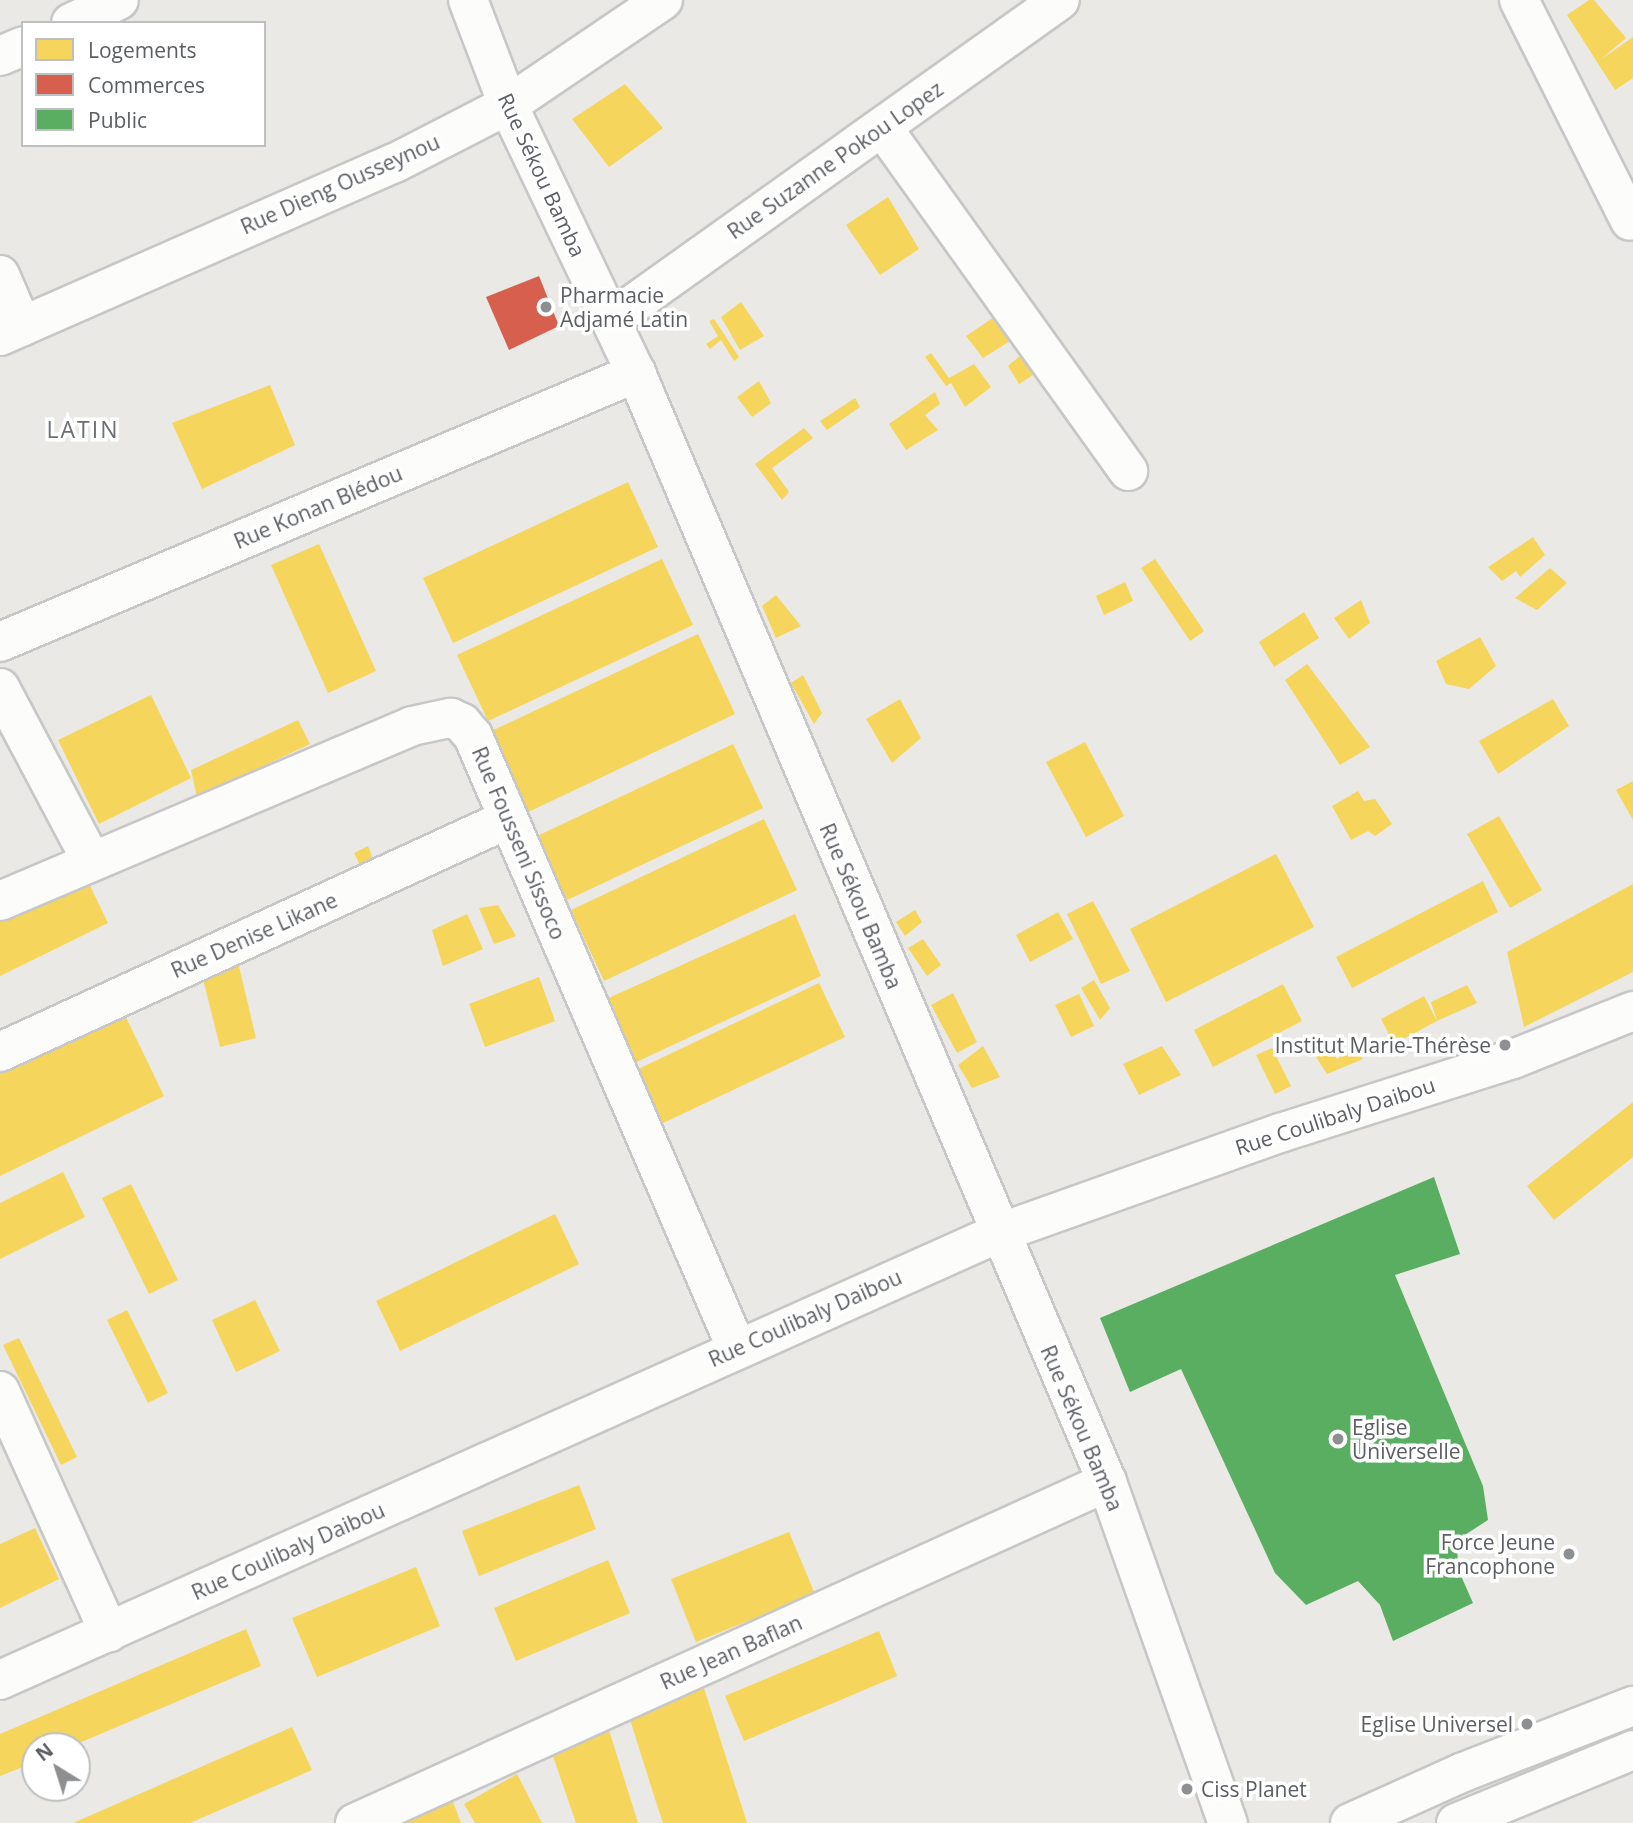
<!DOCTYPE html>
<meta charset="utf-8">
<style>
body{margin:0}
#map{position:relative;width:1633px;height:1823px;overflow:hidden;background:#eae9e5;font-family:"Open Sans",sans-serif}
div>[style]{position:absolute}
.homes>*{inset:0;background:#f6d55c}
.shops>*{inset:0;background:#d6604d}
.public>*{inset:0;background:#5aae61}
.roads{filter:drop-shadow(2px 0 #c7c7c7) drop-shadow(-2px 0 #c7c7c7) drop-shadow(0 2px #c7c7c7) drop-shadow(0 -2px #c7c7c7)}
.minor>*{height:38px;margin:-19px;padding:0 19px;transform-origin:19px;border-radius:19px;background:#fcfcfb}
.dots>*{width:19px;height:19px;translate:-50% -50%;box-sizing:border-box;border:4px solid #fff;border-radius:50%}
span{translate:-50% -50%;white-space:nowrap;text-align:center;line-height:1.15;-webkit-text-stroke:7px #fff;paint-order:stroke}
.street-label{font-size:21px;color:#5b5e62}
.poi-label{font-size:21px;color:#5b5e62}
.left{translate:0 -50%;text-align:left}
.right{translate:-100% -50%;text-align:right}
.neighbourhood-label{font-size:23px;color:#6c7074;letter-spacing:2px}
.legend{position:absolute;left:21px;top:21px;width:245px;height:126px;box-sizing:border-box;background:#fff;border:2px solid #bdbfc0;margin:0;padding:9px 12px;list-style:none;font-size:21px;color:#5b5e62}
.legend li{display:flex;align-items:center;gap:14px;height:35px}
.legend b{width:35px;border:2px solid #bdbfc0}
.north{position:absolute;left:21px;top:1732px;width:70px;height:70px;box-sizing:border-box;background:#fff;border:2px solid #bdbfc0;border-radius:50%;rotate:322deg;font-size:19px;font-weight:700;line-height:28px;text-align:center;color:#5b5e62}
.north::after{content:'';display:block;margin:auto;width:24px;height:32px;background:#8d8f90;clip-path:polygon(50% 0,100% 100%,50% 72%,0 100%)}
</style>
<div id="map">
<div class="homes">
<i style="clip-path:polygon(1589px 0,1594px 0,1626px 38px,1600px 60px,1633px 37px,1633px 78px,1615px 90px,1567px 15px)"></i>
<i style="clip-path:polygon(625px 84px,663px 128px,609px 167px,572px 119px)"></i>
<i style="clip-path:polygon(888px 197px,919px 249px,880px 275px,846px 225px)"></i>
<i style="clip-path:polygon(741px 302px,764px 336px,740px 350px,721px 317px)"></i>
<i style="clip-path:polygon(1003px 311px,1018px 336px,983px 358px,966px 336px)"></i>
<i style="clip-path:polygon(714px 319px,739px 357px,734px 361px,721px 340px,710px 349px,706px 344px,718px 336px,709px 321px)"></i>
<i style="clip-path:polygon(931px 353px,949px 378px,974px 364px,991px 387px,965px 407px,951px 383px,946px 386px,925px 357px)"></i>
<i style="clip-path:polygon(1022px 354px,1039px 371px,1019px 384px,1008px 366px)"></i>
<i style="clip-path:polygon(759px 381px,771px 403px,752px 417px,737px 397px)"></i>
<i style="clip-path:polygon(270px 385px,295px 445px,202px 489px,172px 423px)"></i>
<i style="clip-path:polygon(935px 392px,940px 404px,925px 415px,938px 430px,906px 450px,889px 424px)"></i>
<i style="clip-path:polygon(855px 398px,860px 407px,827px 430px,820px 421px)"></i>
<i style="clip-path:polygon(804px 428px,813px 438px,772px 468px,789px 492px,782px 500px,755px 464px)"></i>
<i style="clip-path:polygon(628px 482px,658px 547px,453px 643px,423px 578px)"></i>
<i style="clip-path:polygon(1533px 537px,1545px 555px,1520px 577px,1516px 571px,1502px 581px,1488px 567px)"></i>
<i style="clip-path:polygon(319px 544px,376px 671px,328px 693px,271px 565px)"></i>
<i style="clip-path:polygon(662px 559px,693px 625px,488px 721px,457px 655px)"></i>
<i style="clip-path:polygon(1155px 559px,1204px 631px,1190px 641px,1141px 568px)"></i>
<i style="clip-path:polygon(1550px 568px,1567px 583px,1537px 610px,1515px 598px)"></i>
<i style="clip-path:polygon(1125px 582px,1133px 601px,1104px 615px,1096px 596px)"></i>
<i style="clip-path:polygon(776px 595px,801px 626px,776px 638px,762px 606px)"></i>
<i style="clip-path:polygon(1361px 600px,1370px 623px,1349px 639px,1334px 618px)"></i>
<i style="clip-path:polygon(1304px 612px,1319px 638px,1274px 667px,1259px 642px)"></i>
<i style="clip-path:polygon(698px 634px,735px 714px,522px 815px,485px 734px)"></i>
<i style="clip-path:polygon(1480px 637px,1496px 666px,1469px 689px,1446px 684px,1436px 661px)"></i>
<i style="clip-path:polygon(1307px 664px,1370px 747px,1340px 765px,1285px 680px)"></i>
<i style="clip-path:polygon(803px 675px,822px 713px,814px 724px,791px 683px)"></i>
<i style="clip-path:polygon(151px 695px,191px 778px,99px 824px,58px 740px)"></i>
<i style="clip-path:polygon(900px 699px,921px 738px,892px 763px,866px 719px)"></i>
<i style="clip-path:polygon(1553px 699px,1569px 726px,1498px 774px,1479px 741px)"></i>
<i style="clip-path:polygon(298px 720px,310px 744px,197px 797px,191px 770px)"></i>
<i style="clip-path:polygon(1085px 742px,1124px 816px,1086px 837px,1046px 762px)"></i>
<i style="clip-path:polygon(733px 744px,763px 808px,567px 900px,537px 836px)"></i>
<i style="clip-path:polygon(1633px 781px,1633px 820px,1616px 790px)"></i>
<i style="clip-path:polygon(1358px 791px,1364px 801px,1375px 799px,1392px 824px,1375px 836px,1368px 831px,1351px 840px,1332px 806px)"></i>
<i style="clip-path:polygon(1499px 816px,1542px 890px,1510px 908px,1467px 834px)"></i>
<i style="clip-path:polygon(764px 819px,797px 890px,604px 981px,571px 910px)"></i>
<i style="clip-path:polygon(368px 846px,374px 862px,362px 869px,354px 853px)"></i>
<i style="clip-path:polygon(1276px 854px,1314px 927px,1166px 1002px,1130px 929px)"></i>
<i style="clip-path:polygon(82px 869px,108px 923px,0 976px,0 909px)"></i>
<i style="clip-path:polygon(1483px 881px,1498px 912px,1352px 988px,1336px 957px)"></i>
<i style="clip-path:polygon(1633px 884px,1633px 972px,1524px 1027px,1507px 952px)"></i>
<i style="clip-path:polygon(1093px 901px,1130px 971px,1101px 984px,1067px 914px)"></i>
<i style="clip-path:polygon(498px 905px,516px 936px,494px 944px,479px 908px)"></i>
<i style="clip-path:polygon(915px 910px,922px 922px,905px 936px,896px 922px)"></i>
<i style="clip-path:polygon(1058px 912px,1073px 939px,1030px 962px,1016px 935px)"></i>
<i style="clip-path:polygon(467px 914px,483px 949px,443px 966px,432px 930px)"></i>
<i style="clip-path:polygon(795px 914px,821px 976px,632px 1064px,604px 1000px)"></i>
<i style="clip-path:polygon(923px 939px,941px 965px,927px 976px,908px 948px)"></i>
<i style="clip-path:polygon(236px 954px,256px 1038px,220px 1047px,199px 963px)"></i>
<i style="clip-path:polygon(539px 977px,555px 1021px,485px 1047px,469px 1004px)"></i>
<i style="clip-path:polygon(1094px 980px,1110px 1008px,1100px 1020px,1081px 988px)"></i>
<i style="clip-path:polygon(819px 983px,845px 1037px,659px 1125px,634px 1071px)"></i>
<i style="clip-path:polygon(1283px 984px,1302px 1021px,1213px 1067px,1194px 1030px)"></i>
<i style="clip-path:polygon(1467px 985px,1477px 1003px,1437px 1021px,1431px 1002px)"></i>
<i style="clip-path:polygon(953px 993px,977px 1042px,957px 1053px,931px 1005px)"></i>
<i style="clip-path:polygon(1079px 994px,1094px 1026px,1071px 1037px,1055px 1005px)"></i>
<i style="clip-path:polygon(1424px 996px,1437px 1021px,1394px 1044px,1381px 1019px)"></i>
<i style="clip-path:polygon(119px 1003px,164px 1096px,0 1176px,0 1061px)"></i>
<i style="clip-path:polygon(1329px 1044px,1337px 1059px,1354px 1048px,1363px 1059px,1327px 1074px,1314px 1054px)"></i>
<i style="clip-path:polygon(983px 1046px,1000px 1077px,972px 1088px,958px 1065px)"></i>
<i style="clip-path:polygon(1162px 1046px,1181px 1075px,1139px 1095px,1123px 1064px)"></i>
<i style="clip-path:polygon(1272px 1048px,1291px 1086px,1275px 1094px,1256px 1055px)"></i>
<i style="clip-path:polygon(1633px 1102px,1633px 1157px,1554px 1220px,1527px 1186px)"></i>
<i style="clip-path:polygon(63px 1172px,85px 1217px,0 1259px,0 1203px)"></i>
<i style="clip-path:polygon(131px 1184px,178px 1280px,149px 1294px,102px 1198px)"></i>
<i style="clip-path:polygon(555px 1214px,579px 1264px,400px 1351px,376px 1301px)"></i>
<i style="clip-path:polygon(255px 1300px,280px 1351px,236px 1372px,212px 1320px)"></i>
<i style="clip-path:polygon(127px 1310px,168px 1393px,148px 1403px,107px 1320px)"></i>
<i style="clip-path:polygon(19px 1338px,77px 1457px,61px 1465px,3px 1345px)"></i>
<i style="clip-path:polygon(579px 1485px,596px 1529px,479px 1576px,462px 1531px)"></i>
<i style="clip-path:polygon(35px 1528px,59px 1579px,0 1608px,0 1544px)"></i>
<i style="clip-path:polygon(789px 1532px,815px 1594px,696px 1642px,671px 1579px)"></i>
<i style="clip-path:polygon(608px 1560px,630px 1613px,516px 1661px,494px 1608px)"></i>
<i style="clip-path:polygon(416px 1567px,440px 1626px,317px 1677px,292px 1618px)"></i>
<i style="clip-path:polygon(246px 1629px,261px 1666px,72px 1746px,35px 1746px,35px 1762px,0 1776px,0 1734px)"></i>
<i style="clip-path:polygon(879px 1631px,897px 1676px,744px 1741px,725px 1696px)"></i>
<i style="clip-path:polygon(703px 1685px,747px 1823px,663px 1823px,656px 1802px,627px 1710px)"></i>
<i style="clip-path:polygon(292px 1727px,312px 1770px,190px 1823px,73px 1823px)"></i>
<i style="clip-path:polygon(609px 1730px,638px 1823px,576px 1823px,553px 1756px)"></i>
<i style="clip-path:polygon(517px 1774px,542px 1823px,475px 1823px,464px 1804px)"></i>
<i style="clip-path:polygon(453px 1802px,461px 1823px,392px 1823px)"></i>
</div>
<div class="shops">
<i style="clip-path:polygon(539px 276px,559px 326px,509px 350px,486px 297px)"></i>
</div>
<div class="public">
<i style="clip-path:polygon(1434px 1177px,1460px 1254px,1395px 1275px,1483px 1486px,1488px 1520px,1457px 1540px,1458px 1569px,1473px 1603px,1393px 1641px,1380px 1605px,1358px 1581px,1306px 1605px,1275px 1573px,1181px 1369px,1130px 1392px,1100px 1318px)"></i>
</div>
<div class="roads">
<div class="minor">
<i style="left:468px;top:0;width:112px;rotate:69.1deg"></i>
<i style="left:508px;top:105px;width:297px;rotate:64.5deg"></i>
<i style="left:636px;top:373px;width:1205px;rotate:66.99deg"></i>
<i style="left:1107px;top:1482px;width:362px;rotate:70.5deg"></i>
<i style="left:1519px;top:0;width:247px;rotate:63.3deg"></i>
<i style="left:71px;top:23px;width:53px;rotate:-25.6deg"></i>
<i style="left:0;top:56px;width:25px;rotate:-23deg"></i>
<i style="left:882px;top:127px;width:423px;rotate:54.4deg"></i>
<i style="left:0;top:275px;width:56px;rotate:66.7deg"></i>
<i style="left:611px;top:320px;width:551px;rotate:-35.48deg"></i>
<i style="left:0;top:336px;width:431px;rotate:-23.7deg"></i>
<i style="left:395px;top:163px;width:127px;rotate:-27.2deg"></i>
<i style="left:508px;top:105px;width:187px;rotate:-34.1deg"></i>
<i style="left:0;top:642px;width:691px;rotate:-22.93deg"></i>
<i style="left:0;top:688px;width:195px;rotate:62.1deg"></i>
<i style="left:0;top:901px;width:448px;rotate:-23deg"></i>
<i style="left:412px;top:726px;width:40px;rotate:-12deg"></i>
<i style="left:451px;top:718px;width:12px;rotate:24deg"></i>
<i style="left:462px;top:723px;width:17px;rotate:50deg"></i>
<i style="left:473px;top:736px;width:665px;rotate:66.71deg"></i>
<i style="left:0;top:1052px;width:559px;rotate:-24.64deg"></i>
<i style="left:0;top:1391px;width:265px;rotate:65.7deg"></i>
<i style="left:0;top:1680px;width:1094px;rotate:-24.11deg"></i>
<i style="left:999px;top:1233px;width:298px;rotate:-19.6deg"></i>
<i style="left:1280px;top:1133px;width:244px;rotate:-17.6deg"></i>
<i style="left:1513px;top:1059px;width:129px;rotate:-21.8deg"></i>
<i style="left:355px;top:1823px;width:826px;rotate:-24.39deg"></i>
<i style="left:1350px;top:1823px;width:122px;rotate:-24.2deg"></i>
<i style="left:1461px;top:1773px;width:185px;rotate:-21.3deg"></i>
<i style="left:1456px;top:1823px;width:191px;rotate:-22.4deg"></i>
</div>
</div>
<div class="dots">
<i style="left:546px;top:307px;background:#8d8f90"></i>
<i style="left:1505px;top:1045px;background:#8d8f90"></i>
<i style="left:1338px;top:1439px;background:#8d8f90"></i>
<i style="left:1569px;top:1554px;background:#8d8f90"></i>
<i style="left:1527px;top:1724px;background:#8d8f90"></i>
<i style="left:1187px;top:1789px;background:#8d8f90"></i>
</div>
<div class="street-label">
<span style="left:835px;top:160px;rotate:-35deg">Rue Suzanne Pokou Lopez</span>
<span style="left:542px;top:175px;rotate:65deg">Rue Sékou Bamba</span>
<span style="left:340px;top:184px;rotate:-24deg">Rue Dieng Ousseynou</span>
<span style="left:318px;top:507px;rotate:-23deg">Rue Konan Blédou</span>
<span style="left:519px;top:843px;rotate:67deg">Rue Fousseni Sissoco</span>
<span style="left:861px;top:906px;rotate:67deg">Rue Sékou Bamba</span>
<span style="left:254px;top:935px;rotate:-24deg">Rue Denise Likane</span>
<span style="left:1335px;top:1116px;rotate:-18deg">Rue Coulibaly Daibou</span>
<span style="left:805px;top:1318px;rotate:-24deg">Rue Coulibaly Daibou</span>
<span style="left:1082px;top:1428px;rotate:67deg">Rue Sékou Bamba</span>
<span style="left:288px;top:1551px;rotate:-24deg">Rue Coulibaly Daibou</span>
<span style="left:731px;top:1652px;rotate:-24deg">Rue Jean Baflan</span>
</div>
<div class="poi-label">
<span class="left" style="left:560px;top:307px">Pharmacie<br>Adjamé Latin</span>
<span class="right" style="left:1491px;top:1045px">Institut Marie-Thérèse</span>
<span class="left" style="left:1352px;top:1439px">Eglise<br>Universelle</span>
<span class="right" style="left:1555px;top:1554px">Force Jeune<br>Francophone</span>
<span class="right" style="left:1513px;top:1724px">Eglise Universel</span>
<span class="left" style="left:1201px;top:1789px">Ciss Planet</span>
</div>
<div class="neighbourhood-label">
<span style="left:83px;top:429px">LATIN</span>
</div>
<ul class="legend">
<li><b style="height:19px;background:#f6d55c"></b>Logements</li>
<li><b style="height:19px;background:#d6604d"></b>Commerces</li>
<li><b style="height:19px;background:#5aae61"></b>Public</li>
</ul>
<div class="north">N</div>
</div>
